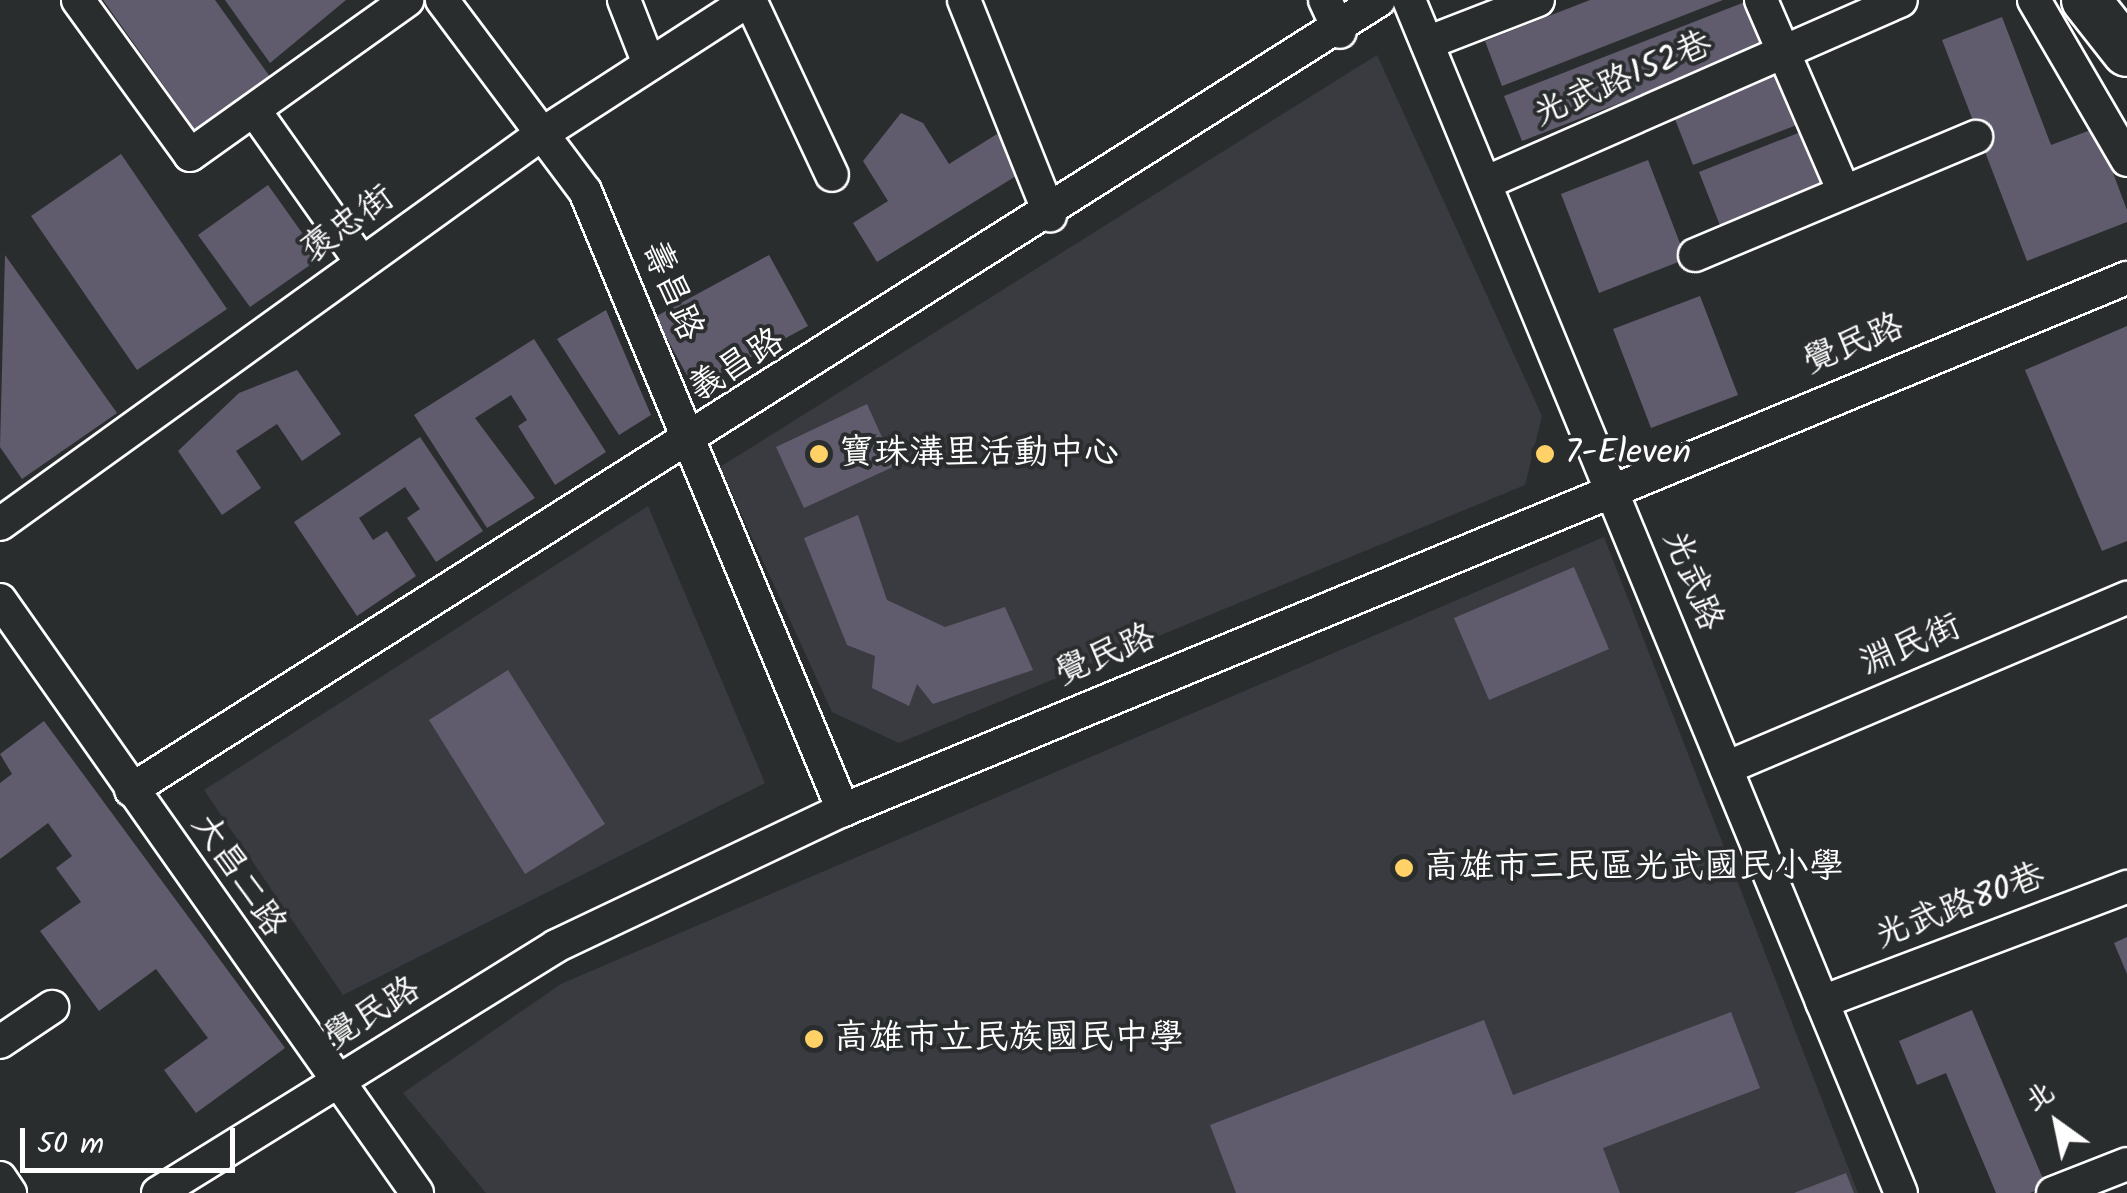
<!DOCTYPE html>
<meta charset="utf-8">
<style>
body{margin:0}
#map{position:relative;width:2127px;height:1193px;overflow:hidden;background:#2a2d2e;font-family:Kalam,"LXGW WenKai TC",sans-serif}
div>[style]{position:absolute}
.built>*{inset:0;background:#3a3b41}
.building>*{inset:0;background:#605c6d}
.roads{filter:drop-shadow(2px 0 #fff) drop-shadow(-2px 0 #fff) drop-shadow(0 2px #fff) drop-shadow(0 -2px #fff)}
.minor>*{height:32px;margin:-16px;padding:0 16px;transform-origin:16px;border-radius:16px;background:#2a2d2e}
.highway>*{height:48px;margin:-24px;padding:0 24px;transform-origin:24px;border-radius:24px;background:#2a2d2e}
.dots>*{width:28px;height:28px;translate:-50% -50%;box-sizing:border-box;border:5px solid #2a2d2e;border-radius:50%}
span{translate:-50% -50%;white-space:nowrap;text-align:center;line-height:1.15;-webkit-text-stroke:8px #2a2d2e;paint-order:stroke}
.street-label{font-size:35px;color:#fff}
.poi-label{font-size:35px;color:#fff}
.left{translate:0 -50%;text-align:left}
.north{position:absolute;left:2007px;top:1073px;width:100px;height:100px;-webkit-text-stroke:8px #2a2d2e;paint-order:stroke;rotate:327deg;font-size:28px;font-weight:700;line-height:40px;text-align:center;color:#fff}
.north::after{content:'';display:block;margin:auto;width:35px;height:45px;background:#fff;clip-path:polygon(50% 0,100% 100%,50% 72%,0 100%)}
.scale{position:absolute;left:20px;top:1128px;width:215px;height:45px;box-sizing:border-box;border:5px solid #fff;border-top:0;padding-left:12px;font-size:30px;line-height:35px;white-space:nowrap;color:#fff;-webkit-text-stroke:8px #2a2d2e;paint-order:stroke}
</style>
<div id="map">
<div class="built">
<i style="clip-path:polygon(1377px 55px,1542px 416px,1525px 485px,899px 743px,832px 712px,720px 467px)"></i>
<i style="clip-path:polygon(648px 506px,765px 783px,343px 995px,204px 790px)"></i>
<i style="clip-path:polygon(1604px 537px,1858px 1193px,486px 1193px,403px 1093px,561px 984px)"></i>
</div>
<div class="building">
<i style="clip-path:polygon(103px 0,215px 0,273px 81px,198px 134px)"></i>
<i style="clip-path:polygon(225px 0,346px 0,270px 63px)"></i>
<i style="clip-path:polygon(1590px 0,1723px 0,1502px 86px,1485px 41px)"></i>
<i style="clip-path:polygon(1750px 0,1785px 39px,1522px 141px,1504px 96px)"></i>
<i style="clip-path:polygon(2002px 17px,2051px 145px,2096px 128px,2127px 210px,2127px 222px,2027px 261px,1942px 40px)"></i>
<i style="clip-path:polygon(1798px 60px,1820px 116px,1693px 165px,1671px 109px)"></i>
<i style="clip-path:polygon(901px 113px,923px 123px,949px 164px,997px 134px,1021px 173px,877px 262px,853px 223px,888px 201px,863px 161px)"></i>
<i style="clip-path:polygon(1826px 122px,1848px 178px,1721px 228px,1699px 172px)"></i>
<i style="clip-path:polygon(121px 154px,227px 309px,137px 370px,31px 216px)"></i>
<i style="clip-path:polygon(1648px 160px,1686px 259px,1599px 293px,1561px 194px)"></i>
<i style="clip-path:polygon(268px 185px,320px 258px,250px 307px,198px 235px)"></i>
<i style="clip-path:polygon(5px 255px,117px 413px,22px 479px,0 447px)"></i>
<i style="clip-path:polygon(769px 255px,808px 326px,694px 388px,655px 317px)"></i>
<i style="clip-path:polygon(1700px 296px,1738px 395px,1651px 428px,1613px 329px)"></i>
<i style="clip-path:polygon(606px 310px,651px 415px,619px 435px,557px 339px)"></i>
<i style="clip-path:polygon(2127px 326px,2127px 541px,2102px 551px,2025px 370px)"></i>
<i style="clip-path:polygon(534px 339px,606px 452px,555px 485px,518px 426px,527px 420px,511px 395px,475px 418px,535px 498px,487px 528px,414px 415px)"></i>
<i style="clip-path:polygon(297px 370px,341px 434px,302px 461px,277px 424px,236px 451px,261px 488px,222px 515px,178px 451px,239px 393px)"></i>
<i style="clip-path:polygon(867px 404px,895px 466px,804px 508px,776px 447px)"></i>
<i style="clip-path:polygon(420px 437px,483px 531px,436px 562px,407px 518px,420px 509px,405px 487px,359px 518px,373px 540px,387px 531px,416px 576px,357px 616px,294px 522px)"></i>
<i style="clip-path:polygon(858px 515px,887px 600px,945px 627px,1005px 607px,1033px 670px,933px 704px,917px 684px,909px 706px,872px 688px,875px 656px,847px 645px,804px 538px)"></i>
<i style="clip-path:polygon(1574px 567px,1609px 649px,1489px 700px,1454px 618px)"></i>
<i style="clip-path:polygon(508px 670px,605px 824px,525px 874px,429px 720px)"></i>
<i style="clip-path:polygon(44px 721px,285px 1048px,196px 1113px,164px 1070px,208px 1038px,156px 969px,99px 1011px,40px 931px,81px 902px,56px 868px,72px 856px,48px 823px,0 859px,0 783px,12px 774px,0 754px)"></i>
<i style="clip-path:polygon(2127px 937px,2127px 974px,2114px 943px)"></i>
<i style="clip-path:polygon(1972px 1010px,2046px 1186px,2030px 1193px,1996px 1193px,1946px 1073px,1917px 1085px,1899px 1041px)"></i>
<i style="clip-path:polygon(1731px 1012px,1760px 1088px,1603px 1148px,1620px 1193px,1236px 1193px,1210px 1125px,1484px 1020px,1513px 1095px)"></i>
<i style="clip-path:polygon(1846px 1173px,1854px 1193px,1794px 1193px)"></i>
</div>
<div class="roads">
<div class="minor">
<i style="left:78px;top:0;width:191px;rotate:54.1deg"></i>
<i style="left:190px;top:155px;width:267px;rotate:-35.5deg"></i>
<i style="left:442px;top:0;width:239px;rotate:53.2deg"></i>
<i style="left:585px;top:191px;width:671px;rotate:67.37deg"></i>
<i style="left:624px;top:0;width:69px;rotate:68.7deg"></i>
<i style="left:750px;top:0;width:193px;rotate:64.9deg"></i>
<i style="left:964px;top:0;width:232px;rotate:68.2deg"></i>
<i style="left:1325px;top:0;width:35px;rotate:65deg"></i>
<i style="left:1409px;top:0;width:1290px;rotate:67.59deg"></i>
<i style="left:1761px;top:0;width:209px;rotate:66.6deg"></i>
<i style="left:2034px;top:0;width:185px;rotate:59.8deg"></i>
<i style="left:1427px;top:43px;width:119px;rotate:-21.2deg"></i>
<i style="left:254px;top:110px;width:187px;rotate:54.8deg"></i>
<i style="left:1485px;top:183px;width:454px;rotate:-23.7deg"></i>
<i style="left:1695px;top:255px;width:305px;rotate:-22.8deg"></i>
<i style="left:0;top:524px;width:664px;rotate:-35.75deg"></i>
<i style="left:539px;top:136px;width:250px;rotate:-32.9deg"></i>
<i style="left:0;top:600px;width:725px;rotate:54.88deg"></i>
<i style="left:1726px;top:768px;width:436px;rotate:-23deg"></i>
<i style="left:131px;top:790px;width:1477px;rotate:-32.33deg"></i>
<i style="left:1822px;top:1002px;width:326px;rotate:-20.7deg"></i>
<i style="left:0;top:1042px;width:63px;rotate:-33.9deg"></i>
<i style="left:0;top:1178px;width:18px;rotate:56deg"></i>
<i style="left:158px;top:1193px;width:468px;rotate:-31.8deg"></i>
<i style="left:556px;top:946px;width:318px;rotate:-25.4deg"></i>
<i style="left:843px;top:810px;width:1390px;rotate:-22.51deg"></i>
<i style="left:2053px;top:1193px;width:79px;rotate:-21.4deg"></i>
</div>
<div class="highway">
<i style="left:2086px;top:0;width:66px;rotate:51.7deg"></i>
</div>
</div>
<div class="dots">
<i style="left:819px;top:454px;background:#ffd166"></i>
<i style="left:1545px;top:454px;background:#ffd166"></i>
<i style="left:1404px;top:868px;background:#ffd166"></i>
<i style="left:814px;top:1039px;background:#ffd166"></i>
</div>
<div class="street-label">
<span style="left:1623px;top:80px;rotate:-23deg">光武路152巷</span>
<span style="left:348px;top:225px;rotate:-36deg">褒忠街</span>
<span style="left:671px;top:291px;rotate:67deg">壽昌路</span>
<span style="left:1854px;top:345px;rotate:-22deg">覺民路</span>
<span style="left:737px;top:366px;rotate:-32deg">義昌路</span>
<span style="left:1692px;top:581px;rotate:68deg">光武路</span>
<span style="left:1911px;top:646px;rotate:-23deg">淵民街</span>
<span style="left:1106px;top:656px;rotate:-23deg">覺民路</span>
<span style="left:238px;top:876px;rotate:56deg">大昌二路</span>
<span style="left:1960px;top:907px;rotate:-21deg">光武路80巷</span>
<span style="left:373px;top:1014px;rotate:-32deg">覺民路</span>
</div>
<div class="poi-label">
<span class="left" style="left:839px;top:454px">寶珠溝里活動中心</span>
<span class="left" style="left:1565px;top:454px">7-Eleven</span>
<span class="left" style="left:1424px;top:868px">高雄市三民區光武國民小學</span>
<span class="left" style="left:834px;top:1039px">高雄市立民族國民中學</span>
</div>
<div class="north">北</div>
<div class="scale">50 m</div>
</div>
